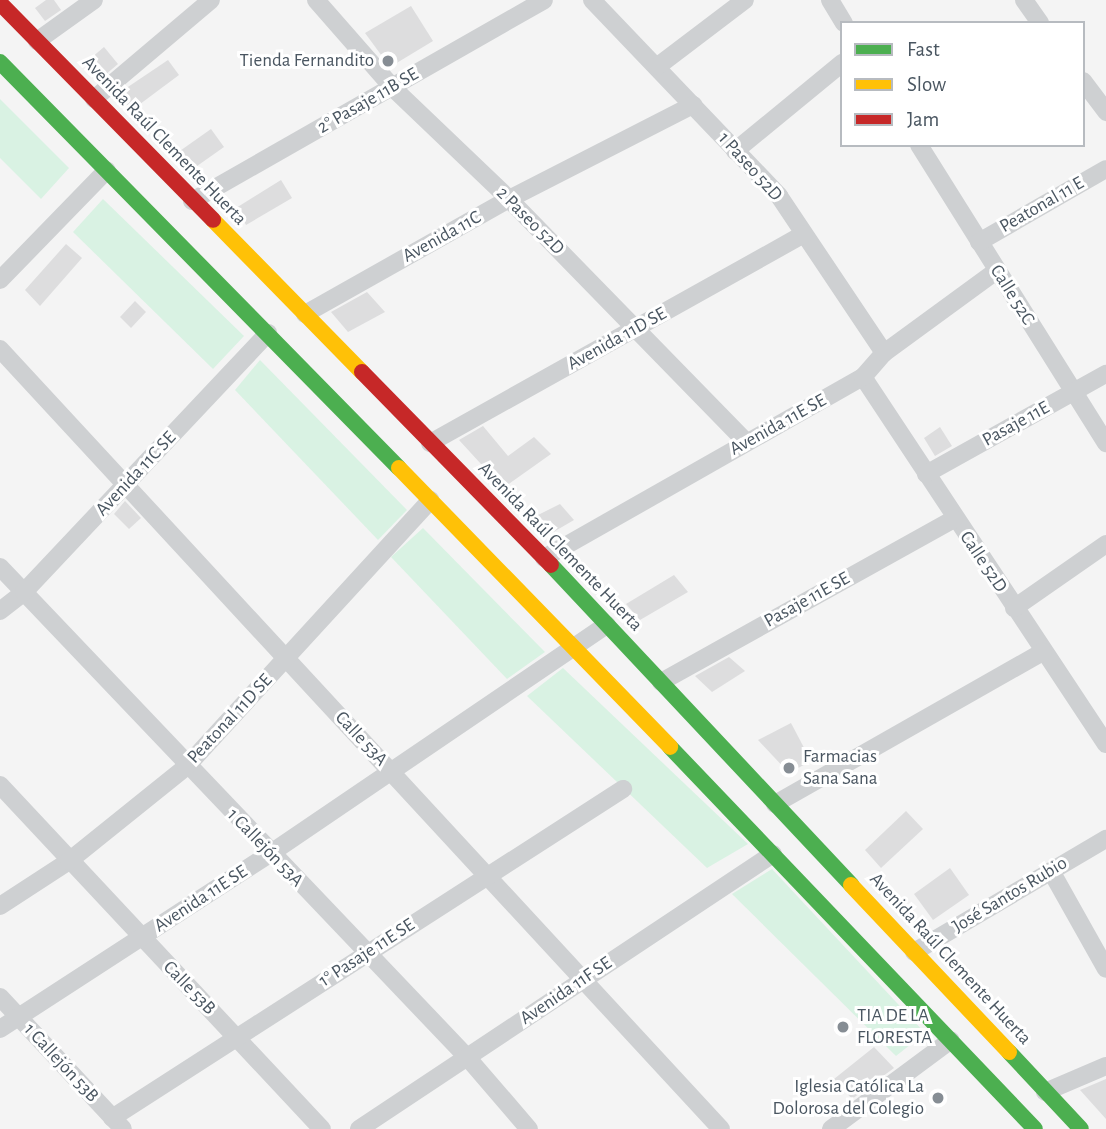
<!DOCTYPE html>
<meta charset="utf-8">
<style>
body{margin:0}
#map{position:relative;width:1106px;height:1129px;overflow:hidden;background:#f4f4f4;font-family:"Alegreya Sans",sans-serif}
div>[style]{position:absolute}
.green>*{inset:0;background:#d9f2e3}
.building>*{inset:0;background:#ddddde}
.street>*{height:18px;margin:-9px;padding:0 9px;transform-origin:9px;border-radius:9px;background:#ced0d2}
.fast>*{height:16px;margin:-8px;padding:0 8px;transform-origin:8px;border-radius:8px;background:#4caf50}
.slow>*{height:16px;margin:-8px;padding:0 8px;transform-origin:8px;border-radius:8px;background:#ffc107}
.jam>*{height:16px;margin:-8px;padding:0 8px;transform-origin:8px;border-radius:8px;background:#c62828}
.dots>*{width:19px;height:19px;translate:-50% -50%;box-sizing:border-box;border:4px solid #fff;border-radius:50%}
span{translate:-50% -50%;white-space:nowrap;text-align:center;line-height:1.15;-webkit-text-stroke:6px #fff;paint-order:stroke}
.poi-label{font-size:19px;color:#4a5661}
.right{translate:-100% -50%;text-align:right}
.left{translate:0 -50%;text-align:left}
.street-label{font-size:19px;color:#4a5661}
.legend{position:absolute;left:840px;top:21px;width:245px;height:126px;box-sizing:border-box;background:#fff;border:2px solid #b7bbc0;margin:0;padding:9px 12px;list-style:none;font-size:21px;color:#4a5661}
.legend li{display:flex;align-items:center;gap:14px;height:35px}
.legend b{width:35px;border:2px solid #b7bbc0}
</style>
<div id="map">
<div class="green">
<i style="clip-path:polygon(0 99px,69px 168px,41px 199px,0 158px)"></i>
<i style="clip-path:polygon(103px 199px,244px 336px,213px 369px,73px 232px)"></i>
<i style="clip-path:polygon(260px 360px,407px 510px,378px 540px,235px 390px)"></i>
<i style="clip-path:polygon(423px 528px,545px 652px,507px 679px,391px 557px)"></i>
<i style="clip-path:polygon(563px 668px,748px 844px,707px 868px,527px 696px)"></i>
<i style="clip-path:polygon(772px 869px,925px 1033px,896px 1056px,732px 894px)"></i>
</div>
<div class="building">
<i style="clip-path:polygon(46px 0,54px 0,61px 10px,45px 21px,35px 8px)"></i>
<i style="clip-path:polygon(411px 6px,433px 41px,390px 67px,365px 33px)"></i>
<i style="clip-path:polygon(104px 47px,118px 64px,98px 81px,84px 64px)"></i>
<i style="clip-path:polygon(168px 60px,179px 75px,128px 113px,113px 97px)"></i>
<i style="clip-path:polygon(211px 129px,224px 147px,190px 171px,177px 153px)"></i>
<i style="clip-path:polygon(281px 180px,292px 198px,246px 225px,236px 208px)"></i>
<i style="clip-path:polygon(66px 244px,82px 258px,40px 306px,25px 290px)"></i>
<i style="clip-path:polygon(367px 292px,385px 312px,348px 332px,331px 312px)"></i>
<i style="clip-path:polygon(135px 301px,146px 312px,131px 328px,120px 317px)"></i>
<i style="clip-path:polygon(483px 426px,508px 456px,534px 437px,551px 454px,503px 488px,459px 440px)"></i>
<i style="clip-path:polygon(940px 427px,952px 446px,935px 456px,924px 438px)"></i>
<i style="clip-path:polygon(125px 501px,141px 518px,129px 529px,114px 514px)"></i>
<i style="clip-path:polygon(560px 504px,574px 520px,550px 534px,534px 517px)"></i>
<i style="clip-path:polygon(674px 575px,688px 592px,640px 620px,626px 604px)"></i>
<i style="clip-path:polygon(729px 657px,745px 671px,712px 692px,695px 676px)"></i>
<i style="clip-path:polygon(791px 723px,811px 761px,789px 773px,758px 740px)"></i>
<i style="clip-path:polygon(906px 811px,923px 829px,881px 868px,865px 850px)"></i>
<i style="clip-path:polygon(950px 868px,969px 895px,933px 920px,914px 894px)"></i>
<i style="clip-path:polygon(874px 1047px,894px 1068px,852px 1099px,834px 1079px)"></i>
<i style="clip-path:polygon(1106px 1079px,1106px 1119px,1080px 1090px)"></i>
</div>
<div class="street">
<i style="left:316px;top:0;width:117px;rotate:48.8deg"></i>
<i style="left:393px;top:88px;width:161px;rotate:43.7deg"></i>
<i style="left:509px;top:199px;width:339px;rotate:45.7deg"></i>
<i style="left:592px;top:0;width:271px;rotate:46.3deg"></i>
<i style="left:779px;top:196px;width:189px;rotate:56.2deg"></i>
<i style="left:830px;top:0;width:27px;rotate:59deg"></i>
<i style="left:1024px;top:0;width:28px;rotate:55deg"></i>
<i style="left:37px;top:41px;width:70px;rotate:-35.7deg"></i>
<i style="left:658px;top:66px;width:109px;rotate:-37.2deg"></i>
<i style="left:1083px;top:81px;width:39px;rotate:53deg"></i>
<i style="left:94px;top:99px;width:153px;rotate:-40.2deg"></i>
<i style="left:919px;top:145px;width:352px;rotate:57.9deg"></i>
<i style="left:735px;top:151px;width:139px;rotate:-39.4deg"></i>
<i style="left:192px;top:201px;width:405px;rotate:-29.7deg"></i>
<i style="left:979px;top:242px;width:146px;rotate:-29.9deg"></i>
<i style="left:0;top:280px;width:153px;rotate:-45.8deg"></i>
<i style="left:305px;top:314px;width:234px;rotate:-29.4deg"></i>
<i style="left:509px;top:199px;width:207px;rotate:-27.1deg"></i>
<i style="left:0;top:349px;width:1062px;rotate:47.25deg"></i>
<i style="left:863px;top:377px;width:440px;rotate:56.5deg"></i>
<i style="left:430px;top:443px;width:428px;rotate:-29.2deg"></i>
<i style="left:926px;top:474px;width:206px;rotate:-29.1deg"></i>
<i style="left:544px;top:558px;width:367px;rotate:-29.6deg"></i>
<i style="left:863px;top:377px;width:32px;rotate:-49deg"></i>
<i style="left:884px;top:353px;width:139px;rotate:-36.2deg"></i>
<i style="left:0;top:567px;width:677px;rotate:46.38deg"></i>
<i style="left:467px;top:1057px;width:95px;rotate:49.3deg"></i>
<i style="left:1014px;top:608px;width:112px;rotate:-34.8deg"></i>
<i style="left:0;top:611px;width:31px;rotate:-38deg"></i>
<i style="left:24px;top:592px;width:356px;rotate:-46.7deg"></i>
<i style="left:661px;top:682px;width:335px;rotate:-29.1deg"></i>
<i style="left:0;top:785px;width:471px;rotate:46.9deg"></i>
<i style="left:775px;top:804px;width:308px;rotate:-29.6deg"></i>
<i style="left:1051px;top:871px;width:112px;rotate:60.7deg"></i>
<i style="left:0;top:906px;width:82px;rotate:-33.1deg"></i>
<i style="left:69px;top:861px;width:150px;rotate:-38.8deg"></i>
<i style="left:186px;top:767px;width:362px;rotate:-47.5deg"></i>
<i style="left:914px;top:952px;width:223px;rotate:-30.5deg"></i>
<i style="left:0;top:997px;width:180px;rotate:47deg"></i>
<i style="left:0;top:1029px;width:323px;rotate:-33deg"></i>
<i style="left:271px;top:853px;width:406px;rotate:-34.2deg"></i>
<i style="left:1045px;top:1092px;width:66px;rotate:-23.1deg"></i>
<i style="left:112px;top:1118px;width:608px;rotate:-32.77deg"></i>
<i style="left:359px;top:1129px;width:497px;rotate:-33.6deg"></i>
<i style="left:831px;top:1129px;width:149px;rotate:-36.6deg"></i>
</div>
<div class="fast">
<i style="left:0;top:62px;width:569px;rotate:45.5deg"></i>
<i style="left:551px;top:565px;width:439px;rotate:46.8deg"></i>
<i style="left:670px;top:747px;width:528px;rotate:46.3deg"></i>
<i style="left:1009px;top:1052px;width:105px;rotate:46.9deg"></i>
</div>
<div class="slow">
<i style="left:213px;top:220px;width:213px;rotate:45.6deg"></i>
<i style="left:399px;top:468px;width:389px;rotate:45.8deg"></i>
<i style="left:851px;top:885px;width:230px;rotate:46.6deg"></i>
</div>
<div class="jam">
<i style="left:0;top:3px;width:304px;rotate:45.5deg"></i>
<i style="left:362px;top:372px;width:270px;rotate:45.6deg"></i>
</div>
<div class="dots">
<i style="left:388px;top:61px;background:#868d94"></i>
<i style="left:789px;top:768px;background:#868d94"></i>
<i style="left:843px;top:1027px;background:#868d94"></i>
<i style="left:938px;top:1098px;background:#868d94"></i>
</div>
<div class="poi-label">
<span class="right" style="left:374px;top:61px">Tienda Fernandito</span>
<span class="left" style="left:803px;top:768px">Farmacias<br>Sana Sana</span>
<span class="left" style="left:857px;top:1027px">TIA DE LA<br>FLORESTA</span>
<span class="right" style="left:924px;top:1098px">Iglesia Católica La<br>Dolorosa del Colegio</span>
</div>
<div class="street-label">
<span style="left:368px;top:101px;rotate:-30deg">2° Pasaje 11B SE</span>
<span style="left:164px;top:141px;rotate:46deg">Avenida Raúl Clemente Huerta</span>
<span style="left:750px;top:167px;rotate:48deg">1 Paseo 52D</span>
<span style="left:1042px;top:205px;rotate:-30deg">Peatonal 11 E</span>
<span style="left:530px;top:221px;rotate:45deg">2 Paseo 52D</span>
<span style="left:442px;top:237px;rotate:-29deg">Avenida 11C</span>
<span style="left:1012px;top:295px;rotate:58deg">Calle 52C</span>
<span style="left:617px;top:339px;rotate:-29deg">Avenida 11D SE</span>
<span style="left:1016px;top:424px;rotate:-29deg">Pasaje 11E</span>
<span style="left:778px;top:425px;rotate:-29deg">Avenida 11E SE</span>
<span style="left:136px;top:474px;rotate:-47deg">Avenida 11C SE</span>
<span style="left:560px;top:547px;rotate:46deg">Avenida Raúl Clemente Huerta</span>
<span style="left:983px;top:562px;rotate:56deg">Calle 52D</span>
<span style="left:807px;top:600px;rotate:-29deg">Pasaje 11E SE</span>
<span style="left:230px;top:719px;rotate:-47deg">Peatonal 11D SE</span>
<span style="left:361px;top:739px;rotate:47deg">Calle 53A</span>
<span style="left:265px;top:848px;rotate:46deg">1 Callejón 53A</span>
<span style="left:1010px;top:895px;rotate:-31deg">José Santos Rubio</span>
<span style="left:201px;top:899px;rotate:-33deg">Avenida 11E SE</span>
<span style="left:367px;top:953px;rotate:-33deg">1° Pasaje 11E SE</span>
<span style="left:950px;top:959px;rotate:47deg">Avenida Raúl Clemente Huerta</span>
<span style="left:189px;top:988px;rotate:46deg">Calle 53B</span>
<span style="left:566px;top:991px;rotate:-34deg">Avenida 11F SE</span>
<span style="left:61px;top:1063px;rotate:47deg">1 Callejón 53B</span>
</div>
<ul class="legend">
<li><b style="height:9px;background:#4caf50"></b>Fast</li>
<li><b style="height:9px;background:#ffc107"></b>Slow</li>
<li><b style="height:9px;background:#c62828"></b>Jam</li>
</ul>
</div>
